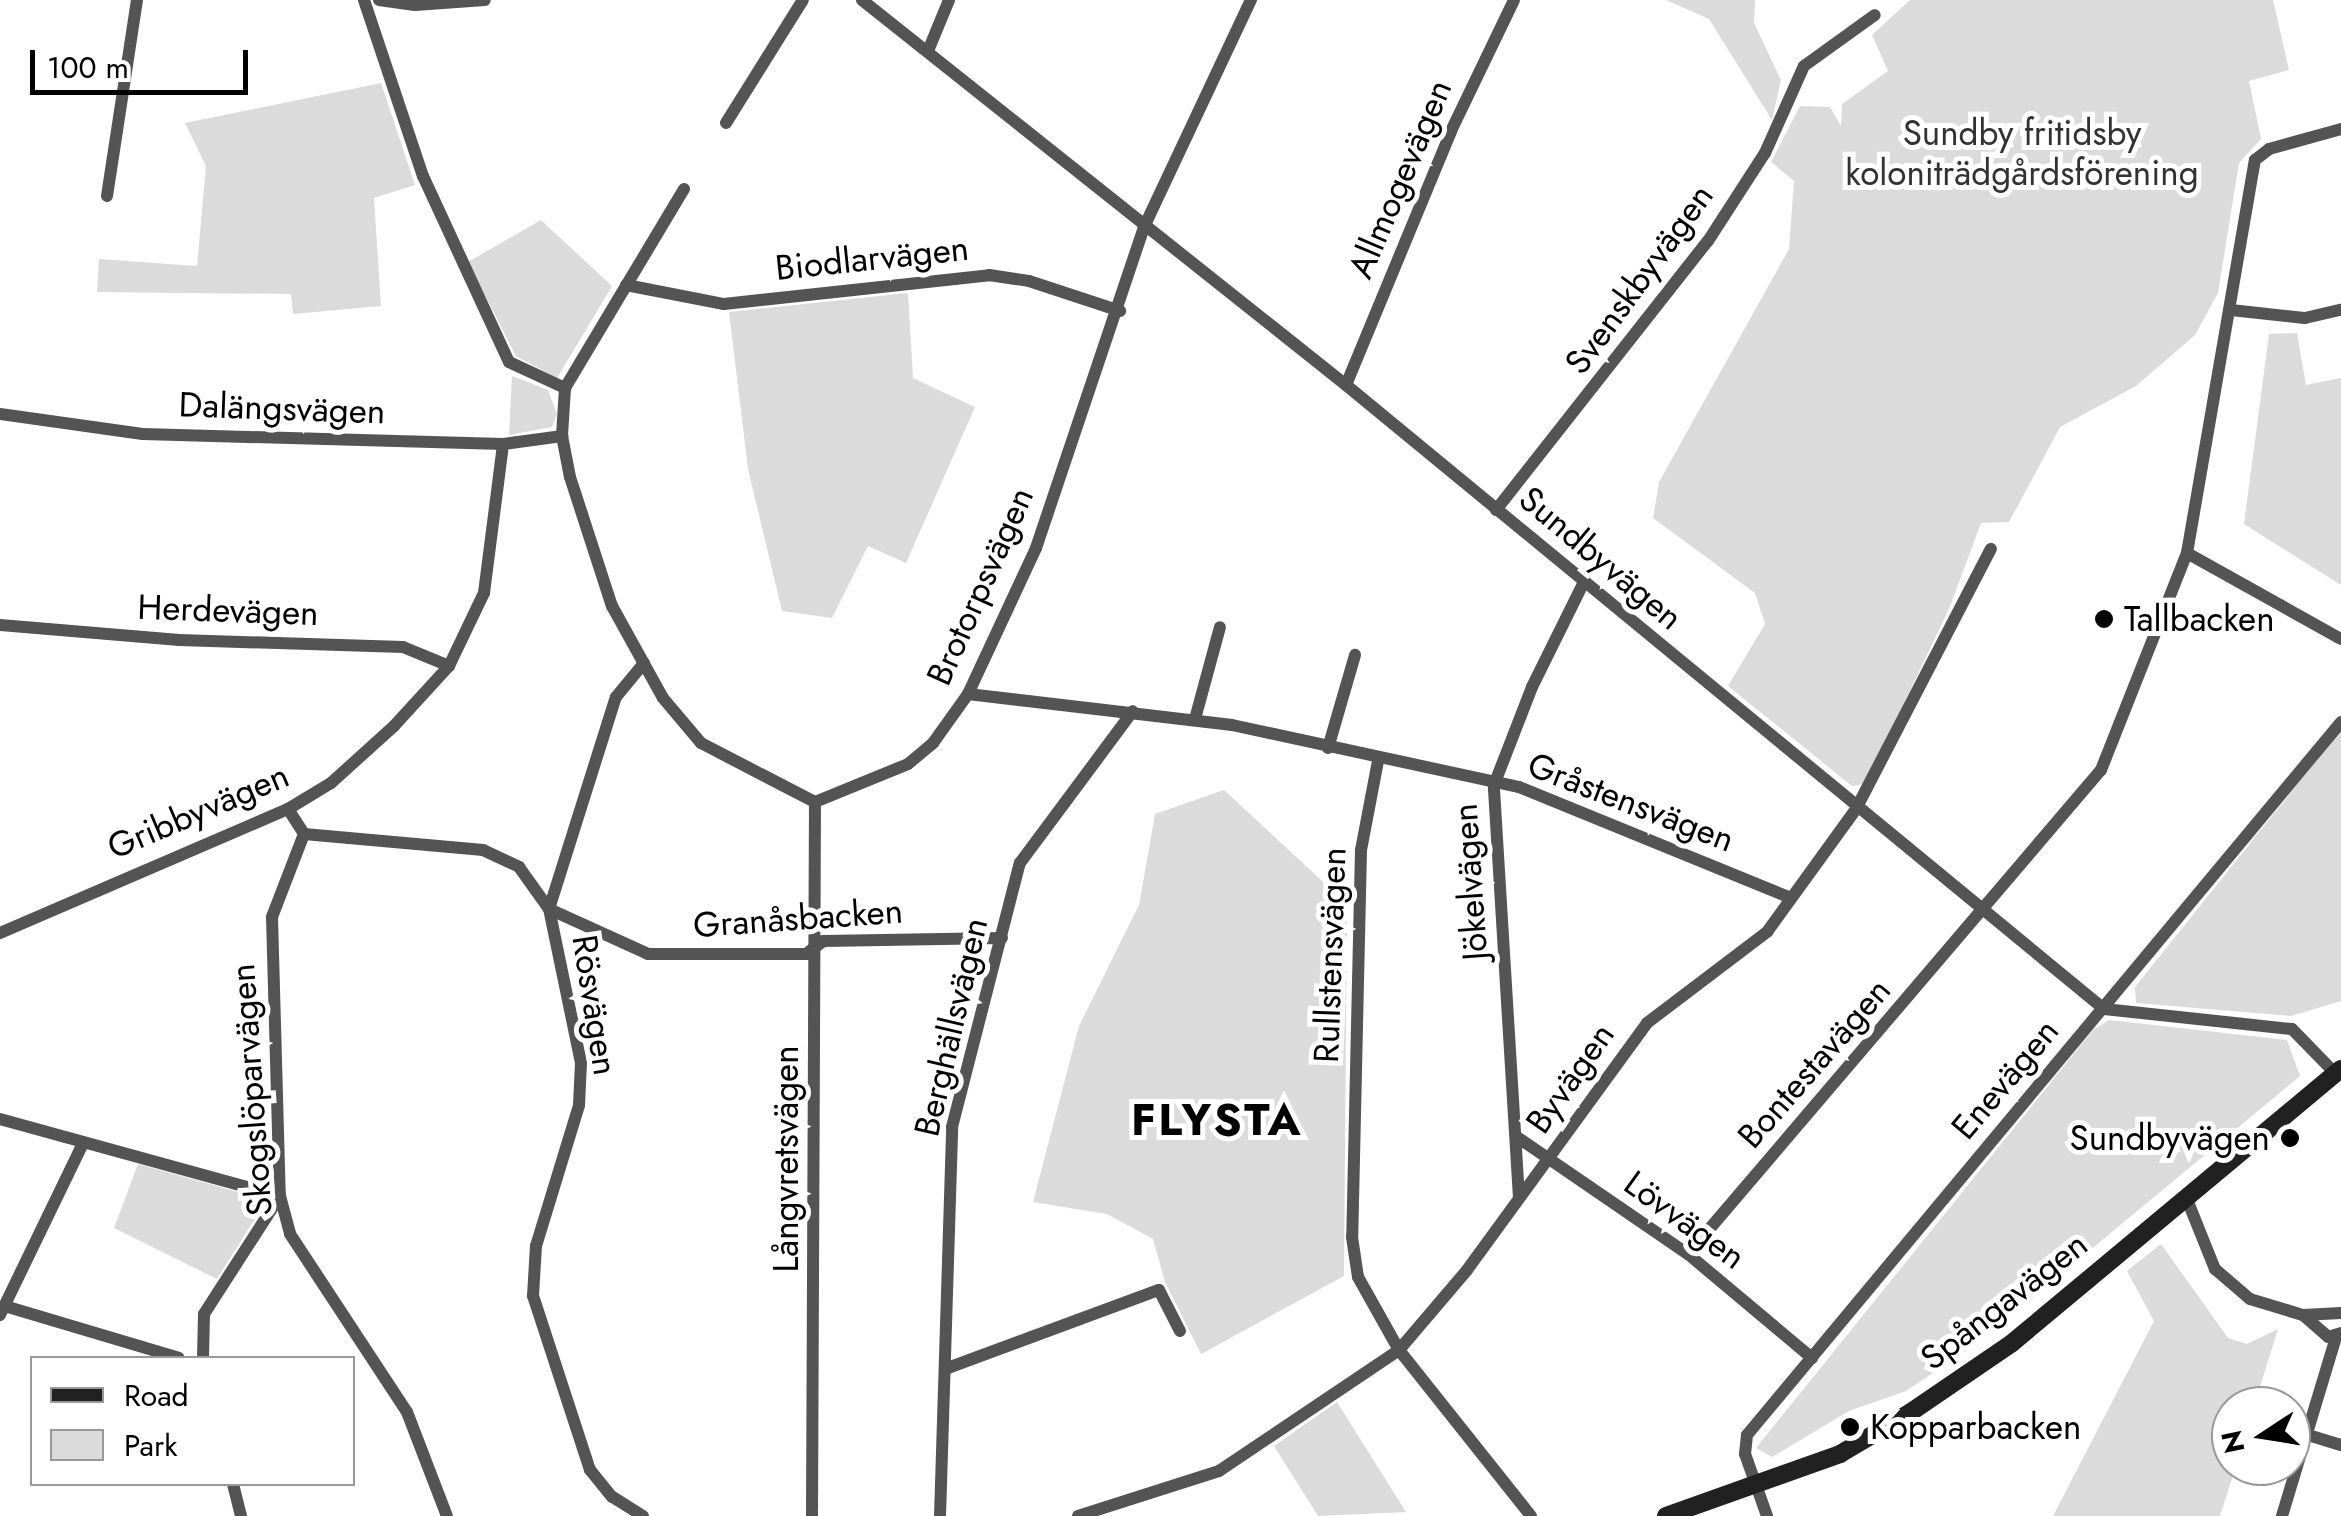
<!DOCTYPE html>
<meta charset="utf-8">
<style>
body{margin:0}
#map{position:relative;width:2341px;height:1516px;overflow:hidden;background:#fff;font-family:Jost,sans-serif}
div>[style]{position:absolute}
.green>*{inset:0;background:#dbdbdb}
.street>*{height:12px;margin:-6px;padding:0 6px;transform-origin:6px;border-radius:6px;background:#545454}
.secondary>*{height:18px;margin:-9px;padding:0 9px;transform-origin:9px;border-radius:9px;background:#212121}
.dots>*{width:28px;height:28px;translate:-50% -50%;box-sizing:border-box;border:5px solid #fff;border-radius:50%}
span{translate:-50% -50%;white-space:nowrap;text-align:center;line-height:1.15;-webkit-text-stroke:10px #fff;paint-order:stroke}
.park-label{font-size:35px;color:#323232}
.street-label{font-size:35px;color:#000}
.poi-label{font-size:35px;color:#000}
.left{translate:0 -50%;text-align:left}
.right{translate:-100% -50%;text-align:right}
.district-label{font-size:45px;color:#000;font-weight:700;letter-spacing:2.5px}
.legend{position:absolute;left:30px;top:1356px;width:325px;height:130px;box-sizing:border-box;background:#fff;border:2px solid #999;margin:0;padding:12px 18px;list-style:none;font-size:30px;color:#000}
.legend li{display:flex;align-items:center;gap:20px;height:50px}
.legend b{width:50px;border:2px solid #999}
.north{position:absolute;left:2211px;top:1386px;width:100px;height:100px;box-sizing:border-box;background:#fff;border:2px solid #999;border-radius:50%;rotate:258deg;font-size:28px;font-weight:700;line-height:40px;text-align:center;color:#000}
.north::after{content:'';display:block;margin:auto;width:35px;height:45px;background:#000;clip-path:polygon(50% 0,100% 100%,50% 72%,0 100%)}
.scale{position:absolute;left:30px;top:50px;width:218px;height:45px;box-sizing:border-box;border:5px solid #000;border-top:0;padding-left:12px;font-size:30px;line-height:35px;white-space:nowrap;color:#000;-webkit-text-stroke:8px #fff;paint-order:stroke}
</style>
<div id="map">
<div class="green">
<i style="clip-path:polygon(1666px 0,1755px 0,1754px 23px,1781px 80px,1772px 120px,1709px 19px)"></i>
<i style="clip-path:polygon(1910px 0,2273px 0,2289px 70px,2249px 81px,2261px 139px,2239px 163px,2218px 293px,2195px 335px,2136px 386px,2060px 427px,2009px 522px,1981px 523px,1949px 609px,1865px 784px,1852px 786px,1728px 686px,1765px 624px,1755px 593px,1653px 518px,1659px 482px,1789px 249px,1794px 181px,1771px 162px,1800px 106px,1830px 107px,1841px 126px,1842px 104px,1888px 71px,1872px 35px)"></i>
<i style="clip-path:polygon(381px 83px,415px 185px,374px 198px,381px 306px,293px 314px,291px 294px,97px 292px,99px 259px,197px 266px,206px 166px,185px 123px)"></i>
<i style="clip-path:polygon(541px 220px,612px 286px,557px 378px,516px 356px,468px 262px)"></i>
<i style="clip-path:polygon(908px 293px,913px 378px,975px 407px,906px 563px,868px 546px,832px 618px,782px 611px,748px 469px,729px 312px)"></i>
<i style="clip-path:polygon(2297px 333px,2306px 385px,2341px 378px,2341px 585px,2244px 524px,2269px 334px)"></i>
<i style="clip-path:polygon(512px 376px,548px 390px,557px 414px,552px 427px,509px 435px)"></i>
<i style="clip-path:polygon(2341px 730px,2341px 1001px,2291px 1016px,2136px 1003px,2135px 987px)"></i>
<i style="clip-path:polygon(1224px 790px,1347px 904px,1344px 1276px,1201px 1354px,1165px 1282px,1153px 1239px,1107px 1214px,1033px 1202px,1079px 1026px,1139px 905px,1155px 814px)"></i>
<i style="clip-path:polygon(2109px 1020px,2287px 1040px,2300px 1076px,1978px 1343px,1906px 1391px,1849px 1411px,1772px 1457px,1756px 1448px,2093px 1030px)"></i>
<i style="clip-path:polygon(138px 1164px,260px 1198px,261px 1209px,217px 1279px,114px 1228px)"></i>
<i style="clip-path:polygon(2161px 1244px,2228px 1338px,2247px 1344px,2278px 1329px,2254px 1406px,2231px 1406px,2236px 1466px,2220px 1516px,2053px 1516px,2154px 1321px,2127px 1271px)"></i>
<i style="clip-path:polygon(1337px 1402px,1406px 1512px,1318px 1516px,1274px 1446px)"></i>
</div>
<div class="street">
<i style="left:364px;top:0;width:186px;rotate:71.5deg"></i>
<i style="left:423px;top:176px;width:205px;rotate:65.2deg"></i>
<i style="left:509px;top:362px;width:62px;rotate:24.9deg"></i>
<i style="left:379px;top:0;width:36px;rotate:8deg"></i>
<i style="left:415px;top:5px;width:70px;rotate:-4.1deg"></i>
<i style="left:862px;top:0;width:618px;rotate:38.5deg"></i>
<i style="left:1346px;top:385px;width:982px;rotate:39.46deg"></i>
<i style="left:2104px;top:1009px;width:189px;rotate:6.1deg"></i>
<i style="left:2292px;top:1029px;width:62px;rotate:45.7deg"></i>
<i style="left:928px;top:51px;width:55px;rotate:-67.6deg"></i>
<i style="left:726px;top:123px;width:145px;rotate:-58deg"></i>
<i style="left:684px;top:189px;width:232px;rotate:120.9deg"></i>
<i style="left:565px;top:388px;width:48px;rotate:93.6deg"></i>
<i style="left:562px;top:436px;width:42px;rotate:79deg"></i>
<i style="left:570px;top:477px;width:136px;rotate:72deg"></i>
<i style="left:612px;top:606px;width:105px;rotate:61deg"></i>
<i style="left:663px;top:698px;width:59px;rotate:49.8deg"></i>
<i style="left:701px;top:743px;width:128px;rotate:27.4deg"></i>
<i style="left:815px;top:802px;width:100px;rotate:-22.2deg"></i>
<i style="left:908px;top:764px;width:33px;rotate:-40deg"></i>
<i style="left:933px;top:743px;width:60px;rotate:-54.5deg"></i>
<i style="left:968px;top:694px;width:161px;rotate:-65deg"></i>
<i style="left:1036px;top:548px;width:341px;rotate:-71.4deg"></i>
<i style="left:1145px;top:225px;width:249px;rotate:-64.8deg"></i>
<i style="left:107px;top:196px;width:198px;rotate:-81.3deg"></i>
<i style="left:626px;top:285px;width:100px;rotate:11deg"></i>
<i style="left:724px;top:304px;width:267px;rotate:-6.2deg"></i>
<i style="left:989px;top:275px;width:40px;rotate:8.5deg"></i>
<i style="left:1029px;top:281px;width:96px;rotate:18.2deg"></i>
<i style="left:2231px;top:310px;width:74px;rotate:6.2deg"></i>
<i style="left:2305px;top:318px;width:37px;rotate:-13deg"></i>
<i style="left:1346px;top:385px;width:275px;rotate:-67.5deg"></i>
<i style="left:1451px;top:131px;width:145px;rotate:-64.3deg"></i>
<i style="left:0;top:414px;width:144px;rotate:8deg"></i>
<i style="left:143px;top:434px;width:360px;rotate:1.6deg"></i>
<i style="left:503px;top:444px;width:60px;rotate:-7.7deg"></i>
<i style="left:1496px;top:510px;width:342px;rotate:-51.8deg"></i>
<i style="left:1708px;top:241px;width:105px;rotate:-57.1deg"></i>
<i style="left:1765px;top:153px;width:95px;rotate:-65.9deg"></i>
<i style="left:1804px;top:66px;width:87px;rotate:-35.7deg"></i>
<i style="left:2187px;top:553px;width:176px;rotate:29.2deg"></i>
<i style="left:0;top:625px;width:180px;rotate:4.8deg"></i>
<i style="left:179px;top:640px;width:224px;rotate:1.8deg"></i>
<i style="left:403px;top:647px;width:50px;rotate:22.4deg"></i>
<i style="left:968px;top:694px;width:266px;rotate:6.7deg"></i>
<i style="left:1232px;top:725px;width:294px;rotate:12.2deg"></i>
<i style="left:1519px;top:787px;width:294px;rotate:22.2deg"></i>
<i style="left:1195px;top:719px;width:95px;rotate:-74.8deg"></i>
<i style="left:1328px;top:748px;width:97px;rotate:-73.8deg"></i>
<i style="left:1378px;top:761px;width:91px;rotate:100.8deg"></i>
<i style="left:1361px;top:850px;width:387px;rotate:91.3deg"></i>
<i style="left:1352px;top:1237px;width:40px;rotate:81.5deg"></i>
<i style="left:1358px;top:1277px;width:84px;rotate:60.7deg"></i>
<i style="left:1399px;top:1350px;width:212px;rotate:51.5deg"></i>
<i style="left:288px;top:809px;width:30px;rotate:57deg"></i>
<i style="left:304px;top:834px;width:89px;rotate:111.1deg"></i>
<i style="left:272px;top:917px;width:279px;rotate:88.4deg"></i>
<i style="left:280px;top:1196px;width:39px;rotate:75deg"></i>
<i style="left:290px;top:1234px;width:213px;rotate:56.7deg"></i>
<i style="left:407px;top:1412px;width:111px;rotate:69deg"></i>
<i style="left:304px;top:834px;width:180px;rotate:5.1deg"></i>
<i style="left:483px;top:850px;width:40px;rotate:25deg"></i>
<i style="left:519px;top:867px;width:52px;rotate:54.5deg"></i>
<i style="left:549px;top:909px;width:109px;rotate:24.4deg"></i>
<i style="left:648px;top:954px;width:158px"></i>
<i style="left:806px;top:954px;width:21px;rotate:-37deg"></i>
<i style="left:823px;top:941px;width:179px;rotate:-1deg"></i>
<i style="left:0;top:933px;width:314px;rotate:-23.3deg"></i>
<i style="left:288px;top:809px;width:50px;rotate:-31.2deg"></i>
<i style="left:331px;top:783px;width:85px;rotate:-42.1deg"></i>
<i style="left:394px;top:726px;width:81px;rotate:-47.5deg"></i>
<i style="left:449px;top:666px;width:81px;rotate:-64.4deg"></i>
<i style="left:484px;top:593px;width:150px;rotate:-82.7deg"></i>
<i style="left:0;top:1119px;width:290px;rotate:15.4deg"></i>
<i style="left:280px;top:1196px;width:140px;rotate:122.8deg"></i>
<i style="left:204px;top:1314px;width:44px;rotate:91.3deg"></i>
<i style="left:1517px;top:1137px;width:207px;rotate:34.4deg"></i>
<i style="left:1688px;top:1254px;width:162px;rotate:40deg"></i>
<i style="left:2186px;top:1197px;width:78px;rotate:68.1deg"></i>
<i style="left:2215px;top:1269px;width:46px;rotate:40.6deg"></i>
<i style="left:2250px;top:1299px;width:55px;rotate:16.8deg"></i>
<i style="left:2303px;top:1315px;width:33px;rotate:41deg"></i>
<i style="left:2328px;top:1337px;width:14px;rotate:-17deg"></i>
<i style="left:1519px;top:1198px;width:414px;rotate:-93.5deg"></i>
<i style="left:1494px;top:785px;width:105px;rotate:-68.8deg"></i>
<i style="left:1532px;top:687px;width:117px;rotate:-63.7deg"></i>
<i style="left:1688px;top:1254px;width:636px;rotate:-49.53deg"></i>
<i style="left:2101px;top:770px;width:233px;rotate:-68.4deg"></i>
<i style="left:2187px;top:553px;width:399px;rotate:-80.2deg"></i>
<i style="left:2255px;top:160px;width:18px;rotate:-38deg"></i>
<i style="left:2269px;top:149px;width:75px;rotate:-15.5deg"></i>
<i style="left:8px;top:1307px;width:178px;rotate:16.6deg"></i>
<i style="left:0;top:1315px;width:189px;rotate:-64.2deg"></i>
<i style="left:2303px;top:1315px;width:38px;rotate:-3deg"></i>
<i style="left:945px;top:1369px;width:228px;rotate:-20.3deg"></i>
<i style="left:1159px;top:1290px;width:46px;rotate:62.9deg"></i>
<i style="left:2308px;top:1435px;width:34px;rotate:17deg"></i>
<i style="left:233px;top:1484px;width:33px;rotate:76deg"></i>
<i style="left:643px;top:1516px;width:36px;rotate:-148deg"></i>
<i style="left:612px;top:1497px;width:35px;rotate:-129deg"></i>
<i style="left:590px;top:1470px;width:183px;rotate:-108.1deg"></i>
<i style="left:533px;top:1296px;width:50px;rotate:-86.6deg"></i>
<i style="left:536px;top:1246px;width:147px;rotate:-73deg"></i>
<i style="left:579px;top:1105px;width:42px;rotate:-87.3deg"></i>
<i style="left:581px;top:1063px;width:157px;rotate:-101.7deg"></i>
<i style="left:549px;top:909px;width:222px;rotate:-72.5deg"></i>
<i style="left:616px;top:697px;width:44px;rotate:-50.5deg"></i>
<i style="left:812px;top:1516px;width:714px;rotate:-89.76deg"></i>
<i style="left:940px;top:1516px;width:389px;rotate:-88.2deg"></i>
<i style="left:952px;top:1127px;width:273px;rotate:-75.6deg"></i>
<i style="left:1020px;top:863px;width:189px;rotate:-53.4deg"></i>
<i style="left:1078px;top:1516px;width:148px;rotate:-17.7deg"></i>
<i style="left:1219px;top:1471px;width:217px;rotate:-33.9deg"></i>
<i style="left:1399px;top:1350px;width:105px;rotate:-49.6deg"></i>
<i style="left:1467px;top:1270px;width:306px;rotate:-53.9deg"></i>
<i style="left:1647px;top:1023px;width:151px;rotate:-37.2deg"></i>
<i style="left:1767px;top:932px;width:152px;rotate:-54.1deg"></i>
<i style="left:1856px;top:809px;width:293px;rotate:-62.6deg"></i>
<i style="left:1767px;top:1516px;width:66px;rotate:-109.5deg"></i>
<i style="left:1745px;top:1454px;width:19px;rotate:-84deg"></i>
<i style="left:1747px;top:1435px;width:928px;rotate:-50.2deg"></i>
<i style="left:2282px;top:1516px;width:187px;rotate:-73.2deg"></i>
</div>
<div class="secondary">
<i style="left:1666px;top:1516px;width:185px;rotate:-19.6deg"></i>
<i style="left:1840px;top:1454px;width:82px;rotate:-30.6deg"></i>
<i style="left:1911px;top:1412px;width:122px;rotate:-34.3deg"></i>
<i style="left:2012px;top:1343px;width:428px;rotate:-39.8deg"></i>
</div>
<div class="dots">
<i style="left:2104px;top:619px;background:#000"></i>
<i style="left:2290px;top:1138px;background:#000"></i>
<i style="left:1850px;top:1427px;background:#000"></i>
</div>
<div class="park-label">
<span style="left:2022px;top:153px">Sundby fritidsby<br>koloniträdgårdsförening</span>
</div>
<div class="street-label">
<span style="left:1400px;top:179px;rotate:-67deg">Allmogevägen</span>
<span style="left:872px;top:258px;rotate:-6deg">Biodlarvägen</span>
<span style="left:1639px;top:279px;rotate:-54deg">Svenskbyvägen</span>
<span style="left:282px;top:408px;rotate:2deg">Dalängsvägen</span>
<span style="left:1601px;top:558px;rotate:40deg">Sundbyvägen</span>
<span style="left:980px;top:586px;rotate:-66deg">Brotorpsvägen</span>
<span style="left:228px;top:610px;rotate:2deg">Herdevägen</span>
<span style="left:1631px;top:802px;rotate:21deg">Gråstensvägen</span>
<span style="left:198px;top:811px;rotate:-23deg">Gribbyvägen</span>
<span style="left:1470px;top:882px;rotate:-94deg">Jökelvägen</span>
<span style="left:798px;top:918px;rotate:-4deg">Granåsbacken</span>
<span style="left:1330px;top:955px;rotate:-88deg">Rullstensvägen</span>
<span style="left:595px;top:1005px;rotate:81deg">Rösvägen</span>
<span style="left:951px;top:1027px;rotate:-77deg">Berghällsvägen</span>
<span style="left:1814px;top:1063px;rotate:-49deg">Bontestavägen</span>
<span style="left:1570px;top:1078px;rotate:-55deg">Byvägen</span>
<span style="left:2005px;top:1079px;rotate:-50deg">Enevägen</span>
<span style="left:251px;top:1090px;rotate:-94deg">Skogslöparvägen</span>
<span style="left:786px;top:1159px;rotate:-90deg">Långvretsvägen</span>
<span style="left:1685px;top:1220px;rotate:36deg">Lövvägen</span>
<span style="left:2004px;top:1301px;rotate:-38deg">Spångavägen</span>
</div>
<div class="poi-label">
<span class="left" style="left:2124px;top:619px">Tallbacken</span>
<span class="right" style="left:2270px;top:1138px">Sundbyvägen</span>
<span class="left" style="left:1870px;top:1427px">Kopparbacken</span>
</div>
<div class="district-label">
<span style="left:1217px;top:1120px">FLYSTA</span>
</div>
<ul class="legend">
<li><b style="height:12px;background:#212121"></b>Road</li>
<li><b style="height:28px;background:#dbdbdb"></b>Park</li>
</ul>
<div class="north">N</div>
<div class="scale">100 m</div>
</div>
